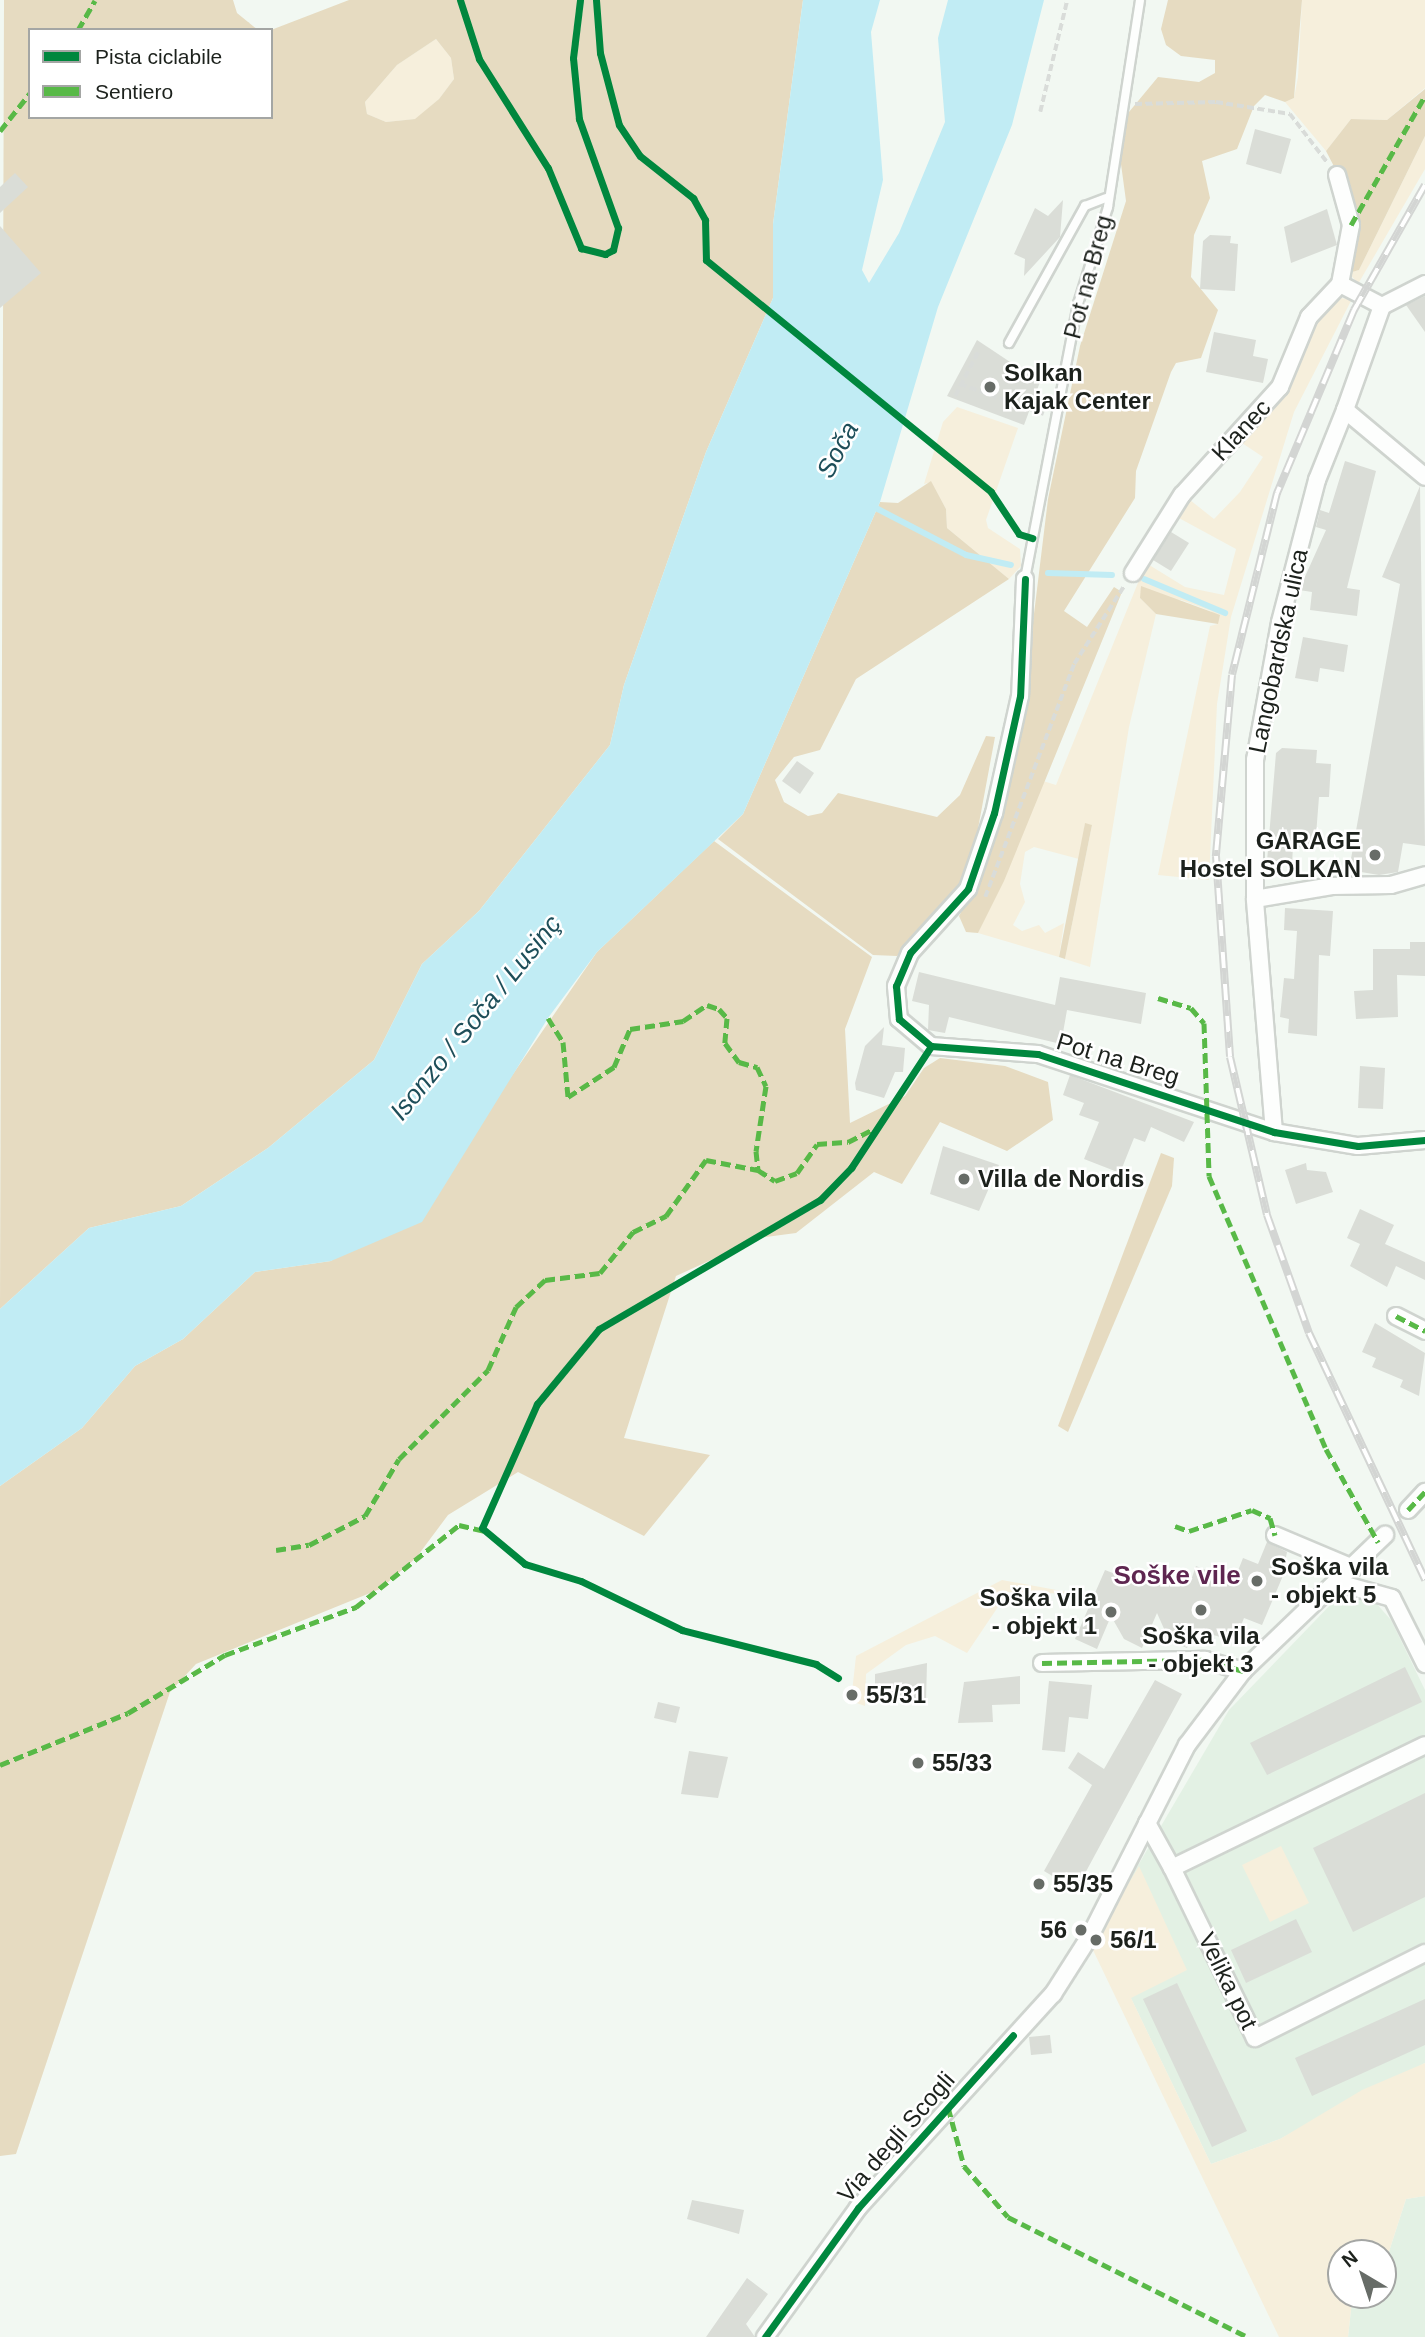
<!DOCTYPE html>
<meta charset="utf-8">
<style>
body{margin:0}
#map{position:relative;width:1425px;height:2337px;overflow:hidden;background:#f2f8f2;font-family:Helvetica,sans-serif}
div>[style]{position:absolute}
.built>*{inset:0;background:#e3f1e4}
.green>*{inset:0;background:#f6efdc}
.forest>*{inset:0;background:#e6dbc1}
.water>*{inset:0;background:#c1ecf4}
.stream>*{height:6px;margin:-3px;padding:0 3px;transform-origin:3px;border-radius:3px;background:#c1ecf4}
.building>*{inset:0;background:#daddd7}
.path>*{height:3.5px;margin-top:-1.75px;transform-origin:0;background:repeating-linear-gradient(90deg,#d9dcd9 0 7px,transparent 0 10.5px)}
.roads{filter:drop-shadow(2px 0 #cfd4cf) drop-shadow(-2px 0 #cfd4cf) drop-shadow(0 2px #cfd4cf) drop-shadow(0 -2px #cfd4cf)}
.service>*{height:8px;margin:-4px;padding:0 4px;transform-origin:4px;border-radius:4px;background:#fdfefd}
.minor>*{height:16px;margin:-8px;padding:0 8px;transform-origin:8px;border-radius:8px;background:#fdfefd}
.rail>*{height:8px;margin-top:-4px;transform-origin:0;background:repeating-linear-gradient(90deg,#fff 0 16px,#d3d5d3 0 32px);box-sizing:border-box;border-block:2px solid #d3d5d3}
.quiet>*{height:5px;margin-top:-2.5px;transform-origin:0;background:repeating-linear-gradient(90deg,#58b947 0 10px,transparent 0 15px)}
.cycleway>*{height:7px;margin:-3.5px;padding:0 3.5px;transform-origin:3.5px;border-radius:3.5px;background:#00873e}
.dots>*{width:19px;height:19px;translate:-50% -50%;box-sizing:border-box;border:4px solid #fff;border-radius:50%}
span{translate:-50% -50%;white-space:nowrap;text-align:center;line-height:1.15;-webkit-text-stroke:5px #fff;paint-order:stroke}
.street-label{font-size:24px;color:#1c211c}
.poi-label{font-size:24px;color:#1c211c;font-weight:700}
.left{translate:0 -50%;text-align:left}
.right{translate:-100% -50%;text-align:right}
.water-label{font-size:26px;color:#1d4e59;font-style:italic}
.neighbourhood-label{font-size:26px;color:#5e2650;font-weight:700}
.legend{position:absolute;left:28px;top:28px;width:245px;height:91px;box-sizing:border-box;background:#fff;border:2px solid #a4a6a4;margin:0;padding:9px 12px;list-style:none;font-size:21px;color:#1c211c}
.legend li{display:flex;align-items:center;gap:14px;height:35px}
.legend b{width:35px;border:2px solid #a4a6a4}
.north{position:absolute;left:1327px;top:2239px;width:70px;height:70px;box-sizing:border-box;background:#fff;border:2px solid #a4a6a4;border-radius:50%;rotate:321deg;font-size:19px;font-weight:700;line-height:28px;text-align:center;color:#1c211c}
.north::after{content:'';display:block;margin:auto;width:24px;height:32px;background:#676c67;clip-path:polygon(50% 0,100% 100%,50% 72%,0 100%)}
</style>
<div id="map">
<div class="built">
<i style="clip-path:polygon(1367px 1593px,1391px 1620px,1425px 1690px,1425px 2063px,1280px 2139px,1211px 2164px,1099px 1932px,1229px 1710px,1336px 1599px)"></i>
<i style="clip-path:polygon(1425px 2196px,1425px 2337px,1348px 2337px,1352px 2300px,1383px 2295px,1383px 2270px,1406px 2199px)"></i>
</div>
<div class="green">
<i style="clip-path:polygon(1302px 0,1425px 0,1425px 88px,1387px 120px,1351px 119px,1326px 151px,1285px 102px,1294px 98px,1298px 77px)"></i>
<i style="clip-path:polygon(436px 39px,451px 58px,454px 79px,439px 99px,416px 119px,386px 122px,367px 114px,365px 102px,397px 65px)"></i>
<i style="clip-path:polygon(1425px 136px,1425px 169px,1358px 284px,1349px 273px,1359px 270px)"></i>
<i style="clip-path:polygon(1338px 298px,1352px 299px,1294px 412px,1231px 617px,1217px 704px,1209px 880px,1158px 875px,1210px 626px,1218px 624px,1211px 611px,1181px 600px,1140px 598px,1156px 614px,1129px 727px,1090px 967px,1065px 959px,1092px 825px,1085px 824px,1079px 859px,1034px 847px,1025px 852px,1020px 884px,1025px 902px,1013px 925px,1022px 931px,1039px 925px,1045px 933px,1064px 923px,1059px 957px,978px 933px,1043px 781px,1056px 785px,1146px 563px,1185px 587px,1224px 595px,1236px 549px,1177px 517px,1190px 500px,1214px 519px,1240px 492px,1263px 457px,1239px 441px,1285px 394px,1324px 307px)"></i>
<i style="clip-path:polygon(957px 407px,1018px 428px,986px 520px,988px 528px,1020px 549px,1021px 566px,1009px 579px,947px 528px,946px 509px,931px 482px,924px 484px,943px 422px)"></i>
<i style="clip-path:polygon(1002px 1580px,1078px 1594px,1008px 1592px,967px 1653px,935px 1636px,906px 1645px,866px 1674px,865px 1706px,851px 1701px,856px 1656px)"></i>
<i style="clip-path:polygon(1281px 1846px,1309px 1903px,1270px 1922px,1242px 1865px)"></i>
<i style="clip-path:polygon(1139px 1866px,1187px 1970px,1131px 1998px,1211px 2164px,1280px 2139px,1362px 2090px,1425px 2063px,1425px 2196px,1406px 2199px,1383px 2270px,1383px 2253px,1341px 2253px,1341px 2295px,1371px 2295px,1352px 2300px,1348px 2337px,1279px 2337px,1091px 1946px)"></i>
</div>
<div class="forest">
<i style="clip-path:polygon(evenodd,4px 0,233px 0,237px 13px,258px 30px,30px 30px,30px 117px,271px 117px,271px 30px,349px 0,803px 0,773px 224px,773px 298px,706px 452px,624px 685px,610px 745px,479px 911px,422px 964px,374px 1060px,268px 1148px,181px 1206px,89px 1228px,0 1309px,4px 0,436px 39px,451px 58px,454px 79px,439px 99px,415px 119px,386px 122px,367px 114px,365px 102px,397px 65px,436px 39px)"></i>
<i style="clip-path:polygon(1168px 0,1302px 0,1294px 98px,1285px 102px,1265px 95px,1254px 106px,1237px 149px,1202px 161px,1210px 198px,1194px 235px,1191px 277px,1218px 310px,1201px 358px,1176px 363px,1171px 372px,1136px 471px,1135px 498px,1064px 611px,1087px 627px,1114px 587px,1122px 592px,1004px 881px,978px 933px,966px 932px,959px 916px,985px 869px,1019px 737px,1048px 499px,1080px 346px,1126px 201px,1118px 142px,1124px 118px,1158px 77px,1199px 82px,1215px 73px,1215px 60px,1181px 56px,1166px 45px,1161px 29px)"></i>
<i style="clip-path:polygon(1425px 89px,1425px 136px,1359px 270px,1349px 273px,1356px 209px,1326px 151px,1351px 119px,1387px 120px)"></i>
<i style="clip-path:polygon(931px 481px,946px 509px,947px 528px,1009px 579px,856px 679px,820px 750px,794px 757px,775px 780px,784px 802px,808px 816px,822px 813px,838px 793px,937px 817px,960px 795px,986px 736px,995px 737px,972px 861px,954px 899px,897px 956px,873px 955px,718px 839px,743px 814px,880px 502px,898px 503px)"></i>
<i style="clip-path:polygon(1141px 586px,1220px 615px,1218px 624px,1156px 614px,1140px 598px)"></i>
<i style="clip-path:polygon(1085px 823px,1092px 825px,1065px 959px,1059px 957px)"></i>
<i style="clip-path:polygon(714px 841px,872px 957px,845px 1029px,850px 1123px,905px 1096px,924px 1068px,940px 1058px,1005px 1066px,1048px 1082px,1053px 1120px,1007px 1151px,940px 1122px,902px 1184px,874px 1172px,796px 1233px,759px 1238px,676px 1276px,624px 1438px,710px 1455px,644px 1536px,518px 1472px,448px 1515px,416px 1558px,380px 1589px,196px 1664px,170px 1692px,16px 2154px,0 2156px,0 1486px,82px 1428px,135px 1366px,183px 1339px,255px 1272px,331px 1261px,504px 1087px,597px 952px)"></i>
<i style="clip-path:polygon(1161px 1153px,1174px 1158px,1172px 1186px,1068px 1432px,1058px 1426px)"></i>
</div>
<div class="water">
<i style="clip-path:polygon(803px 0,880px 0,871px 32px,883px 180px,862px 270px,869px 283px,899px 233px,945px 122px,938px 38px,948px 0,1044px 0,1012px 125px,938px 307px,880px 502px,743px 814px,597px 952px,548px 1018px,422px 1222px,331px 1261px,255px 1272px,183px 1339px,135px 1366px,82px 1428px,0 1486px,0 1309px,89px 1228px,181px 1206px,268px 1148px,374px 1060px,422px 964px,479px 911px,610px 745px,624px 685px,706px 452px,773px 298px,773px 224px)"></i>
</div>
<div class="stream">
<i style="left:872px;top:506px;width:106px;rotate:27.5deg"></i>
<i style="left:966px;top:555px;width:46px;rotate:12.5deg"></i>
<i style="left:1048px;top:573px;width:64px;rotate:1.8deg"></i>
<i style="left:1144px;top:579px;width:88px;rotate:22.8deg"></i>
</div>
<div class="building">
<i style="clip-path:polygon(1255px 129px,1291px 139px,1281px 174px,1246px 164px)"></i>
<i style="clip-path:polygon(15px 173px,28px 187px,0 213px,0 187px)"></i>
<i style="clip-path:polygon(1063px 200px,1060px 237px,1024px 276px,1025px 259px,1014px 254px,1035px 208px,1048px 216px)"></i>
<i style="clip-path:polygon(1327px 209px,1337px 245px,1291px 263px,1284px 227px)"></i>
<i style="clip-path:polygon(0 226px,41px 273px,0 308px)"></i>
<i style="clip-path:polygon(1210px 235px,1231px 236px,1230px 243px,1238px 244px,1235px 291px,1200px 289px,1203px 241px)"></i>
<i style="clip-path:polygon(1425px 296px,1425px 332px,1406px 305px)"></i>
<i style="clip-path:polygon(1214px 332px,1256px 340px,1253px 356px,1268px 359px,1263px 383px,1206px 372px)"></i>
<i style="clip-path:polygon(977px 340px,1040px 382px,1024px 425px,947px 396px)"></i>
<i style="clip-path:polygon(1345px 461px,1376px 471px,1347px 588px,1360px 590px,1357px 616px,1310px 610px,1312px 592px,1299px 590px,1326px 530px,1316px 527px,1320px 510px,1329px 513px)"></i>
<i style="clip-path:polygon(1420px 486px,1425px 846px,1403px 843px,1398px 872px,1379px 875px,1349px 870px,1400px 584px,1382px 577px)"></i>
<i style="clip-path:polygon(1171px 532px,1189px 543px,1171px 571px,1153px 560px)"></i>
<i style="clip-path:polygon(1303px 637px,1348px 645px,1344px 672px,1320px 668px,1318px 682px,1295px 678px)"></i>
<i style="clip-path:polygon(1282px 748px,1317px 750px,1316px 763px,1331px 764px,1329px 797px,1319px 797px,1315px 848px,1293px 847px,1292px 863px,1267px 861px,1276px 753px)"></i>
<i style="clip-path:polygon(797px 761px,814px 773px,800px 794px,782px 781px)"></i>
<i style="clip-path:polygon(1285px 908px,1333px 911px,1330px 956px,1319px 955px,1317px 1036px,1288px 1033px,1289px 1019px,1280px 1017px,1284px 978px,1294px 979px,1297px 931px,1284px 930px)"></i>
<i style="clip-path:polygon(1410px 942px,1425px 942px,1425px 976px,1397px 975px,1398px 1017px,1356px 1019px,1354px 991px,1373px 990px,1373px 949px,1410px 949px)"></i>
<i style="clip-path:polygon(919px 972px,1055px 1005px,1060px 977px,1146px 993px,1141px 1024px,1067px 1010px,1061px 1044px,949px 1017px,945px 1033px,928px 1030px,929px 1005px,912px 1001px)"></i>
<i style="clip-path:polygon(884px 1027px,882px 1045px,905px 1048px,903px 1072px,895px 1072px,884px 1098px,856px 1090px,855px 1083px,865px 1046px)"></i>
<i style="clip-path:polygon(1360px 1066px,1385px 1068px,1383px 1109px,1358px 1108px)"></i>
<i style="clip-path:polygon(1070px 1075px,1194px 1122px,1184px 1142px,1151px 1127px,1145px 1142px,1134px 1138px,1120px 1173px,1084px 1159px,1099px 1122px,1079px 1115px,1084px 1103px,1063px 1095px)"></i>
<i style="clip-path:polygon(943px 1146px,999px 1165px,979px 1211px,930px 1194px)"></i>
<i style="clip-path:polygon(1306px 1163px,1307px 1170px,1326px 1172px,1333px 1192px,1296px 1204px,1285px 1170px)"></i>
<i style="clip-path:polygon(1360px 1209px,1394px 1225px,1385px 1244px,1425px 1262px,1425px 1280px,1396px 1266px,1387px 1287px,1350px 1266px,1360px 1244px,1347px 1238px)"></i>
<i style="clip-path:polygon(1375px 1323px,1425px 1353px,1419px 1396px,1400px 1387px,1403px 1380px,1372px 1367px,1376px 1358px,1362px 1352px)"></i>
<i style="clip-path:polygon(1267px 1542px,1287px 1552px,1282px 1578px,1262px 1625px,1244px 1618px,1235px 1641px,1195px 1630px,1187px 1648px,1169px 1640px,1157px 1613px,1142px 1648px,1124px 1639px,1111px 1616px,1097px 1649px,1075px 1639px,1105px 1570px,1144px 1585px,1150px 1567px,1190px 1583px,1196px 1566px,1234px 1581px,1243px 1558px,1258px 1564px)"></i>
<i style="clip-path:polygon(927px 1663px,926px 1701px,875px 1690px,875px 1674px)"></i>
<i style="clip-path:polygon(1405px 1667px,1422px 1702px,1267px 1775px,1250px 1743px)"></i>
<i style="clip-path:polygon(1020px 1676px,1020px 1704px,992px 1705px,993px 1722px,958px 1723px,964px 1682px)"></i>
<i style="clip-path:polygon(1155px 1680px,1182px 1694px,1076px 1890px,1044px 1871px,1092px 1785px,1068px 1768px,1078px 1752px,1104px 1769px)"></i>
<i style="clip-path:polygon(1049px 1681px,1092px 1685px,1088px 1719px,1069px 1717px,1065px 1752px,1042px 1750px)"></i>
<i style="clip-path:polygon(658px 1702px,680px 1707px,676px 1723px,654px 1718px)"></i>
<i style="clip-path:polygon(689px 1751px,728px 1757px,718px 1798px,681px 1794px)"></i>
<i style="clip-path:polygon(1425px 1793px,1425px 1897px,1353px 1932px,1313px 1848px)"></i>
<i style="clip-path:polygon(1296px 1919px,1312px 1952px,1246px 1983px,1231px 1950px)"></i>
<i style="clip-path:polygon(1177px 1983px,1247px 2131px,1212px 2147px,1143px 1999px)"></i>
<i style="clip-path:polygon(1425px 1999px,1425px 2045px,1312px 2096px,1295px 2058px)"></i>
<i style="clip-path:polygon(1050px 2035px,1052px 2053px,1031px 2055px,1029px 2037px)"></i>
<i style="clip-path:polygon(692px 2200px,744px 2210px,739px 2234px,687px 2219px)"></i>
<i style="clip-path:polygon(747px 2278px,768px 2294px,746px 2324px,755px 2337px,706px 2337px)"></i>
</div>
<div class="path">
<i style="left:1135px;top:104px;width:81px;rotate:-1.4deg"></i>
<i style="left:1216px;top:102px;width:75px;rotate:9.2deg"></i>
<i style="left:1290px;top:114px;width:61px;rotate:52.4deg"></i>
<i style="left:1040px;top:112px;width:115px;rotate:-76.4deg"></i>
<i style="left:960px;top:384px;width:89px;rotate:19.7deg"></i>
<i style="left:955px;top:396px;width:52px;rotate:-62.4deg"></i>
<i style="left:985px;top:897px;width:249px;rotate:-69.1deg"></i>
<i style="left:1074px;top:664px;width:93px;rotate:-57.3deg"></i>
</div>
<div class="roads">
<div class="service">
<i style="left:1009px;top:343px;width:157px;rotate:-61deg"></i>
<i style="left:1085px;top:206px;width:22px;rotate:-21deg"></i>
<i style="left:1025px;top:579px;width:280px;rotate:-79.1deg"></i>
<i style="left:1078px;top:304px;width:102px;rotate:-72.8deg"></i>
<i style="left:1108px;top:207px;width:209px;rotate:-81.2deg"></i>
</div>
<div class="minor">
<i style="left:1340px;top:284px;width:47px;rotate:27.6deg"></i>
<i style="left:1425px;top:284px;width:48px;rotate:152.9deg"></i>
<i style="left:1382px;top:306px;width:110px;rotate:109.6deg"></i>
<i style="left:1345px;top:410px;width:104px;rotate:39.9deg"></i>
<i style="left:1133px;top:573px;width:92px;rotate:-57.9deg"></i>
<i style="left:1182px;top:495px;width:146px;rotate:-47.8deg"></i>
<i style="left:1280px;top:387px;width:76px;rotate:-67.5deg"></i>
<i style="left:1309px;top:317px;width:45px;rotate:-46.8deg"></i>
<i style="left:1340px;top:284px;width:60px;rotate:-79.4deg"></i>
<i style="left:1351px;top:225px;width:52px;rotate:-105.6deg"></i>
<i style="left:1025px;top:579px;width:117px;rotate:92.4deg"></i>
<i style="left:1020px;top:696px;width:120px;rotate:102.5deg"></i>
<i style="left:994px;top:813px;width:80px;rotate:108.9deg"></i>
<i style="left:968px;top:889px;width:86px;rotate:132.2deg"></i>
<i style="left:910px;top:953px;width:36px;rotate:113deg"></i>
<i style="left:896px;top:986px;width:33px;rotate:85deg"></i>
<i style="left:899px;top:1019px;width:42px;rotate:40.2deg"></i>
<i style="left:931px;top:1046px;width:107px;rotate:4.3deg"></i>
<i style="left:1038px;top:1054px;width:249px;rotate:18.3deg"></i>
<i style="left:1274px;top:1132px;width:85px;rotate:9.5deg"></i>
<i style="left:1358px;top:1146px;width:67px;rotate:-5.1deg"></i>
<i style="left:1255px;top:899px;width:78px;rotate:-9.6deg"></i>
<i style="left:1332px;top:886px;width:59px;rotate:-1deg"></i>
<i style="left:1391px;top:885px;width:35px;rotate:-16deg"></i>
<i style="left:1274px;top:1132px;width:234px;rotate:-94.7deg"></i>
<i style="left:1255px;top:899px;width:139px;rotate:-90deg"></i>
<i style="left:1255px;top:760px;width:140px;rotate:-79.7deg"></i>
<i style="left:1280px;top:622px;width:147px;rotate:-75.4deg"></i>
<i style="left:1317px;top:480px;width:75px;rotate:-68.2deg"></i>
<i style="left:1396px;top:1316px;width:33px;rotate:27deg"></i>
<i style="left:1408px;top:1510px;width:25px;rotate:-47deg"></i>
<i style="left:1275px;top:1535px;width:85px;rotate:22.9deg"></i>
<i style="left:1338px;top:1583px;width:56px;rotate:15.5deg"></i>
<i style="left:1392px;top:1598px;width:74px;rotate:63.4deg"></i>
<i style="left:1042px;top:1663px;width:163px;rotate:-1.1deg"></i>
<i style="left:1205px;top:1660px;width:40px;rotate:16deg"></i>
<i style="left:1147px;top:1823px;width:51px;rotate:60.9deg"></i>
<i style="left:1172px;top:1868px;width:281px;rotate:-25.9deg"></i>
<i style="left:1172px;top:1868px;width:189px;rotate:64deg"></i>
<i style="left:1255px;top:2038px;width:190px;rotate:-26.6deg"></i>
<i style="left:765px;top:2337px;width:159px;rotate:-54.2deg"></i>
<i style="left:858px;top:2208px;width:290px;rotate:-47.7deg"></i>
<i style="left:1053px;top:1994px;width:69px;rotate:-57.5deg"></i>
<i style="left:1090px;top:1936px;width:214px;rotate:-63.1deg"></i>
<i style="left:1187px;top:1745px;width:93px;rotate:-52.9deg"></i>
<i style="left:1243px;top:1671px;width:197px;rotate:-43.8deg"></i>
</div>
</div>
<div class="rail">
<i style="left:1425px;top:185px;width:144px;rotate:119.6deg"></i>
<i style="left:1354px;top:310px;width:199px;rotate:112.8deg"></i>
<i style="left:1277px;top:493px;width:187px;rotate:103.9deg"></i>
<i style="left:1232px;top:675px;width:182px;rotate:95.1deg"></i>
<i style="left:1216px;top:856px;width:201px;rotate:86deg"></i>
<i style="left:1230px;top:1057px;width:162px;rotate:76.8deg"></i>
<i style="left:1267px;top:1215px;width:125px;rotate:70.4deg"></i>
<i style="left:1309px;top:1333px;width:273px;rotate:64.8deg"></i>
</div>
<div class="quiet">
<i style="left:78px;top:30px;width:34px;rotate:-60deg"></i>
<i style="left:0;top:131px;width:48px;rotate:-51.7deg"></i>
<i style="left:1351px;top:225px;width:149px;rotate:-60.2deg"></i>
<i style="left:1158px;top:998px;width:34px;rotate:17deg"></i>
<i style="left:1191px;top:1008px;width:20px;rotate:49deg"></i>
<i style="left:1204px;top:1023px;width:153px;rotate:88.1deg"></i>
<i style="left:1209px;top:1176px;width:297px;rotate:66.8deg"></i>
<i style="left:1326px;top:1449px;width:107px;rotate:60.8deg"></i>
<i style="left:548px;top:1018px;width:28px;rotate:58deg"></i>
<i style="left:563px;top:1042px;width:55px;rotate:84.8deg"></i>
<i style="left:568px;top:1097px;width:55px;rotate:-33.1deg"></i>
<i style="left:614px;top:1067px;width:41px;rotate:-67.2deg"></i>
<i style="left:630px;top:1029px;width:54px;rotate:-8.6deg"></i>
<i style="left:683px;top:1021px;width:29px;rotate:-34deg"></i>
<i style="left:707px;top:1005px;width:13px;rotate:18deg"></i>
<i style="left:719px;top:1009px;width:12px;rotate:48deg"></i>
<i style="left:727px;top:1018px;width:25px;rotate:95deg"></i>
<i style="left:725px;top:1043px;width:24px;rotate:54deg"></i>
<i style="left:739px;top:1062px;width:19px;rotate:16deg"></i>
<i style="left:757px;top:1067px;width:21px;rotate:65deg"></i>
<i style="left:766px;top:1086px;width:66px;rotate:98.7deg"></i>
<i style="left:756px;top:1151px;width:19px;rotate:84deg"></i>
<i style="left:758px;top:1170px;width:20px;rotate:33deg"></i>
<i style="left:775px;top:1181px;width:23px;rotate:-20deg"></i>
<i style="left:797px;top:1173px;width:35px;rotate:-55deg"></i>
<i style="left:817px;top:1144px;width:31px;rotate:-4deg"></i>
<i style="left:848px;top:1142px;width:30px;rotate:-27deg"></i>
<i style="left:1396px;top:1316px;width:33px;rotate:27deg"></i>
<i style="left:1408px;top:1510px;width:25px;rotate:-47deg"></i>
<i style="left:1175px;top:1526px;width:15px;rotate:20deg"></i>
<i style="left:1189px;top:1531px;width:66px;rotate:-18.4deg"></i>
<i style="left:1252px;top:1510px;width:20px;rotate:24deg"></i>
<i style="left:1270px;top:1518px;width:18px;rotate:74deg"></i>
<i style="left:276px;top:1550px;width:33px;rotate:-9deg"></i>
<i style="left:309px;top:1545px;width:63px;rotate:-27.4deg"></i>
<i style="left:365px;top:1516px;width:66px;rotate:-59.2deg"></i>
<i style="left:399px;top:1459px;width:126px;rotate:-45deg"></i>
<i style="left:488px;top:1370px;width:69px;rotate:-66deg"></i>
<i style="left:516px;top:1307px;width:40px;rotate:-43deg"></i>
<i style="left:545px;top:1280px;width:55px;rotate:-7.3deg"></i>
<i style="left:600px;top:1273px;width:53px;rotate:-51.2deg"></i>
<i style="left:633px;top:1232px;width:37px;rotate:-26deg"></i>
<i style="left:666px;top:1216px;width:69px;rotate:-54.5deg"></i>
<i style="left:706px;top:1160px;width:53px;rotate:10.9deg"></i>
<i style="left:1042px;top:1663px;width:163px;rotate:-1.1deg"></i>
<i style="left:1205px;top:1660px;width:40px;rotate:16deg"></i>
<i style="left:0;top:1765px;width:138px;rotate:-22.1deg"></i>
<i style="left:128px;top:1713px;width:113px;rotate:-30.9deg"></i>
<i style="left:225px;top:1655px;width:140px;rotate:-20.1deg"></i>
<i style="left:356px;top:1607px;width:132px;rotate:-38.5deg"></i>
<i style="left:459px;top:1525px;width:27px;rotate:13deg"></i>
<i style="left:948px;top:2107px;width:61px;rotate:74.8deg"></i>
<i style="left:964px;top:2166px;width:67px;rotate:49.2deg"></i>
<i style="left:1008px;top:2217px;width:268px;rotate:26.6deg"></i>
</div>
<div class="cycleway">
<i style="left:460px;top:0;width:62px;rotate:72.1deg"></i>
<i style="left:479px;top:59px;width:129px;rotate:57.7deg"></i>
<i style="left:548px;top:168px;width:87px;rotate:67.6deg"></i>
<i style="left:581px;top:248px;width:25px;rotate:14deg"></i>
<i style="left:605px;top:254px;width:9px;rotate:-27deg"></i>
<i style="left:613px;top:250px;width:23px;rotate:-77deg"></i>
<i style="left:618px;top:228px;width:116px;rotate:-109.7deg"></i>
<i style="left:579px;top:119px;width:61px;rotate:-95.6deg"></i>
<i style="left:573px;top:58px;width:58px;rotate:-83.1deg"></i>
<i style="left:596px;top:0;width:53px;rotate:85.7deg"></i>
<i style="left:600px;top:53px;width:74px;rotate:75.2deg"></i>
<i style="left:619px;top:125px;width:37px;rotate:56deg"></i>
<i style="left:640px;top:156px;width:68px;rotate:38.4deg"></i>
<i style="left:693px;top:198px;width:25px;rotate:61deg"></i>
<i style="left:705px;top:220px;width:40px;rotate:88.6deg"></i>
<i style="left:706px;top:260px;width:367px;rotate:39.1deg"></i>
<i style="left:991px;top:492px;width:50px;rotate:56.3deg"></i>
<i style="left:1019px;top:534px;width:14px;rotate:17deg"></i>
<i style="left:1025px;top:579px;width:117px;rotate:92.4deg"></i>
<i style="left:1020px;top:696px;width:120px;rotate:102.5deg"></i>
<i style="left:994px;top:813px;width:80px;rotate:108.9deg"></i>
<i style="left:968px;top:889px;width:86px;rotate:132.2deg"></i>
<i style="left:910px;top:953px;width:36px;rotate:113deg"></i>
<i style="left:896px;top:986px;width:33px;rotate:85deg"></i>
<i style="left:899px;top:1019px;width:42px;rotate:40.2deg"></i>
<i style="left:931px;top:1046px;width:107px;rotate:4.3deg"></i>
<i style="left:1038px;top:1054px;width:249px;rotate:18.3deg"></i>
<i style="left:1274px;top:1132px;width:85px;rotate:9.5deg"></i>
<i style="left:1358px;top:1146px;width:67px;rotate:-5.1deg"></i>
<i style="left:838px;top:1678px;width:26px;rotate:-148deg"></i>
<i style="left:816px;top:1664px;width:138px;rotate:-165.8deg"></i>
<i style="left:682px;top:1630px;width:112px;rotate:-154.1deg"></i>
<i style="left:581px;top:1581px;width:59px;rotate:-163.1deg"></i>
<i style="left:525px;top:1564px;width:56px;rotate:-140.1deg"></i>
<i style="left:482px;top:1528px;width:136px;rotate:-66.1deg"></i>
<i style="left:537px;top:1404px;width:97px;rotate:-50.4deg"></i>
<i style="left:599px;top:1329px;width:256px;rotate:-30.3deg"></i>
<i style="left:820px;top:1200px;width:45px;rotate:-45.9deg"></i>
<i style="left:851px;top:1168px;width:146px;rotate:-56.7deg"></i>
<i style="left:765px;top:2337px;width:159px;rotate:-54.2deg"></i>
<i style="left:858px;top:2208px;width:232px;rotate:-48.1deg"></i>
</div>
<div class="dots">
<i style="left:990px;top:387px;background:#676c67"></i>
<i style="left:1375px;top:855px;background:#676c67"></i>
<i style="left:964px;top:1179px;background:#676c67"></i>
<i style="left:1257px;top:1581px;background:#676c67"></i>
<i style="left:1201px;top:1610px;background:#676c67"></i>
<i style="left:1111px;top:1612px;background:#676c67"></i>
<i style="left:852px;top:1695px;background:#676c67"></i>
<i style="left:918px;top:1763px;background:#676c67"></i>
<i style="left:1039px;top:1884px;background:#676c67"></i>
<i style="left:1081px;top:1930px;background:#676c67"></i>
<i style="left:1096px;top:1940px;background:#676c67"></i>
</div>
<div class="street-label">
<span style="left:1088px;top:277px;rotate:-75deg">Pot na Breg</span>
<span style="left:1241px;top:430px;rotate:-47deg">Klanec</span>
<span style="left:1278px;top:651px;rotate:-78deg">Langobardska ulica</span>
<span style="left:1118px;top:1059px;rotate:17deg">Pot na Breg</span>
<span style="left:1228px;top:1981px;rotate:64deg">Velika pot</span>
<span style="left:896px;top:2137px;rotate:-49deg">Via degli Scogli</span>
</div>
<div class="poi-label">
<span class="left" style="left:1004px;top:387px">Solkan<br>Kajak Center</span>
<span class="right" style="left:1361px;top:855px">GARAGE<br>Hostel SOLKAN</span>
<span class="left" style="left:978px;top:1179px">Villa de Nordis</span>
<span class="left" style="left:1271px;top:1581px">Soška vila<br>- objekt 5</span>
<span class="right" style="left:1097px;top:1612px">Soška vila<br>- objekt 1</span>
<span style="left:1201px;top:1650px">Soška vila<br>- objekt 3</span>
<span class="left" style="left:866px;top:1695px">55/31</span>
<span class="left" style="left:932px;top:1763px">55/33</span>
<span class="left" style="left:1053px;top:1884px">55/35</span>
<span class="right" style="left:1067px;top:1930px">56</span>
<span class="left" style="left:1110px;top:1940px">56/1</span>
</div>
<div class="water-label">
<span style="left:838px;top:450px;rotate:-62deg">Soča</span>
<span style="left:476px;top:1018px;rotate:-51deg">Isonzo / Soča / Lusinç</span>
</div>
<div class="neighbourhood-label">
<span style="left:1177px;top:1576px">Soške vile</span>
</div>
<ul class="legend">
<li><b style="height:9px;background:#00873e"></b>Pista ciclabile</li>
<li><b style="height:9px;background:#58b947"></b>Sentiero</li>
</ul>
<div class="north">N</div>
</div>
